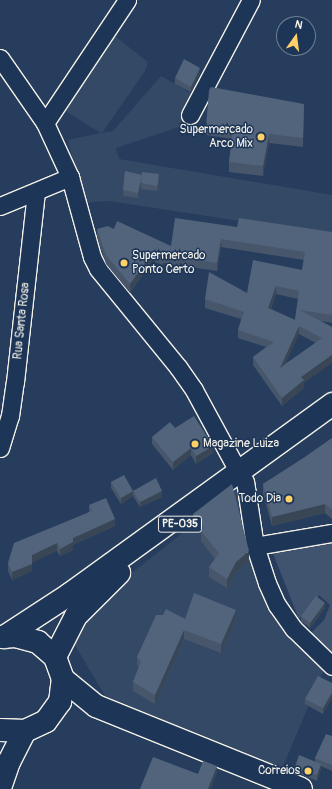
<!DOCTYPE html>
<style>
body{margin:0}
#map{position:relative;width:332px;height:789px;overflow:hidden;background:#263d5d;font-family:Pangolin,sans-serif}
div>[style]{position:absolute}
.built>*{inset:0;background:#334966}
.green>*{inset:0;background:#40546f}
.roads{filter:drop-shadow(1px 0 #f4f1e8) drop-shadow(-1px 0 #f4f1e8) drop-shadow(0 1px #f4f1e8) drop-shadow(0 -1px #f4f1e8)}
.minor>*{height:17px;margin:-8.5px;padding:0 8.5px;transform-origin:8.5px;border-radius:8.5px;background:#1d3557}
.major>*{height:22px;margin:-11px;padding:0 11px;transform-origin:11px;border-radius:11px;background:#1d3557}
.wall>*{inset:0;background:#47566a}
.shaded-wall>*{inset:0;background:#394656}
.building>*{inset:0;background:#52647b}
.dots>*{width:11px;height:11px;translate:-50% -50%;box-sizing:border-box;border:2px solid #1d3557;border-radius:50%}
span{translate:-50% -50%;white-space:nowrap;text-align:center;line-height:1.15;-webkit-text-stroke:3px #1d3557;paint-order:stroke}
.shield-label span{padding:1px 3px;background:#1d3557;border:1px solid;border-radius:3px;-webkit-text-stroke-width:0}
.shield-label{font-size:11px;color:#f4f1e8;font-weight:700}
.poi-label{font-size:12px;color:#f4f1e8}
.right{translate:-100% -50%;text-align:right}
.left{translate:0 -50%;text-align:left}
.street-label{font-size:12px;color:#f4f1e8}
.north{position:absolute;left:276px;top:16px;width:40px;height:40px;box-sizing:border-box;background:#1d3557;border:1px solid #738091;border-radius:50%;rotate:14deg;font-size:11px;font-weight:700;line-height:16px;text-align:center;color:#f4f1e8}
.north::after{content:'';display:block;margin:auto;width:14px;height:18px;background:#ffd166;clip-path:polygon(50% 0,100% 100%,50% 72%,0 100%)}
</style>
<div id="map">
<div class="built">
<i style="clip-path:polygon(112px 34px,148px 62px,145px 71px,102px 133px,113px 131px,161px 76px,191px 93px,179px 127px,116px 148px,119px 159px,332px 195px,332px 235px,109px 201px,83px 203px,68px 140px,101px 133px,62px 109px)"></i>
<i style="clip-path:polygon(242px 486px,258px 573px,325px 667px,281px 771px,111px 706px,73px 642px,89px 615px,128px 576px)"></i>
</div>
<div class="green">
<i style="clip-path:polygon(332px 539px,332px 660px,306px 638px,324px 620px,330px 605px,319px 595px,299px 619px,272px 551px)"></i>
</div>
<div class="roads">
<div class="minor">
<i style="left:0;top:58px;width:79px;rotate:55.3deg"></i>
<i style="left:45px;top:123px;width:60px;rotate:65.2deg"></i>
<i style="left:70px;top:177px;width:83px;rotate:74.6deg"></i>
<i style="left:92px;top:257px;width:13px;rotate:63deg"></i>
<i style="left:98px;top:269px;width:127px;rotate:50.8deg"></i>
<i style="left:178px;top:367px;width:28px;rotate:55deg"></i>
<i style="left:194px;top:390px;width:92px;rotate:61.5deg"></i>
<i style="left:190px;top:115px;width:130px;rotate:-62.1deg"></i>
<i style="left:45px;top:123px;width:148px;rotate:-56.3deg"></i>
<i style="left:0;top:206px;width:76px;rotate:-22.5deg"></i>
<i style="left:0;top:448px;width:34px;rotate:-73deg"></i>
<i style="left:10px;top:416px;width:34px;rotate:-82deg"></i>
<i style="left:15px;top:382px;width:190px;rotate:-83.7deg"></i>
<i style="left:245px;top:481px;width:66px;rotate:81.3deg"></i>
<i style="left:255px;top:546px;width:39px;rotate:72deg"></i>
<i style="left:267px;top:583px;width:24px;rotate:66deg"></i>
<i style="left:277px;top:605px;width:29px;rotate:55deg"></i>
<i style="left:294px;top:629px;width:53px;rotate:44.2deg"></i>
<i style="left:255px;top:546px;width:78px;rotate:-9.6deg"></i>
</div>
<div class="major">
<i style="left:4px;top:637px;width:79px;rotate:-33.1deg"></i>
<i style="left:70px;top:594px;width:324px;rotate:-35.9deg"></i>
<i style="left:55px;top:657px;width:46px;rotate:-62.9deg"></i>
<i style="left:76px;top:616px;width:61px;rotate:-45deg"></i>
<i style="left:63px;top:679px;width:43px;rotate:39.3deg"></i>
<i style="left:96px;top:706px;width:221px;rotate:22deg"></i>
<i style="left:0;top:730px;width:25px;rotate:2deg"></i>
<i style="left:25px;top:731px;width:23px;rotate:-25deg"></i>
<i style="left:46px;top:721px;width:24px;rotate:-54deg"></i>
<i style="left:60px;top:702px;width:23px;rotate:-83deg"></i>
<i style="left:63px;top:679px;width:23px;rotate:-110deg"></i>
<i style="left:55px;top:657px;width:23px;rotate:-139deg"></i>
<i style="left:38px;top:642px;width:24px;rotate:-165deg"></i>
<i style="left:15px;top:636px;width:14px;rotate:176deg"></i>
<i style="left:0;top:788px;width:28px;rotate:-71deg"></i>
<i style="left:9px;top:762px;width:35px;rotate:-63deg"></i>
</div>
</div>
<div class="wall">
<i style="clip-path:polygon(200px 73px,191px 92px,175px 84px,175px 78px)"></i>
<i style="clip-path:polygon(304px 104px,303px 147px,269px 143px,263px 176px,229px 172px,229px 162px,232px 139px,206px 135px,206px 126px)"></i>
<i style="clip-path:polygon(125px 171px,159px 180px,157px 191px,141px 189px,141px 185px,138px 198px,123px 196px)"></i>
<i style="clip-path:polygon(evenodd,237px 227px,332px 232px,332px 323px,321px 321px,332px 327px,304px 383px,304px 388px,282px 406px,253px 365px,253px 357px,266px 347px,238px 338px,238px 330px,241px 319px,205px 308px,205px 299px,247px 293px,302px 270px,304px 260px,221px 247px,217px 271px,163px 263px,163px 265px,152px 261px,130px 293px,106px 264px,97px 237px,97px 229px,114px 229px,171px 246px,237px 227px,276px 294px,298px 299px,295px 320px,271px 309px,276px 294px,237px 227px,299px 334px,316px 343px,285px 364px,299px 334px)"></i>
<i style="clip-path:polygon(175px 428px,213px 453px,196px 464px,191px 455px,173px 470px,152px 444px,152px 437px)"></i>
<i style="clip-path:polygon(332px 438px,332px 519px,325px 513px,272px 526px,263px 493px,263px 484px,305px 457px)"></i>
<i style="clip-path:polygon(111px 482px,133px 491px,162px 497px,140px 507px,133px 496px,121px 504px,111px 488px)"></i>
<i style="clip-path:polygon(89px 505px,115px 526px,73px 545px,73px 550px,60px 556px,57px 551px,32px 562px,32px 571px,12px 580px,8px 571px,8px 563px,89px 512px)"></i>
<i style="clip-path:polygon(193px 514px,249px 560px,236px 572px,227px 588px,209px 577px,209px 567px,215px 559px,201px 541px,201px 534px,193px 523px)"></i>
<i style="clip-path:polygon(325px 608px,310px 628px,301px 621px,301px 616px)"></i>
<i style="clip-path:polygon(185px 619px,236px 619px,221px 653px,184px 639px,155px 704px,133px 691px,133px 682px,139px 667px,137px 666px,137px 657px)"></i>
<i style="clip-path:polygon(332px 683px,323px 714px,305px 704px,305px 699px)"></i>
<i style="clip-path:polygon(332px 736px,332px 771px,321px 766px,321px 770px,317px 781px,295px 772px,295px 767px,315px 762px,315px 758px)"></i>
</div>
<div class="shaded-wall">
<i style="clip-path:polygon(200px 68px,200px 73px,191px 92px,191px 87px)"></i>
<i style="clip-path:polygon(269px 134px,269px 143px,263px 176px,263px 166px)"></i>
<i style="clip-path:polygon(142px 175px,142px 180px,138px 198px,138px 193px)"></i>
<i style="clip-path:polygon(221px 239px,221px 247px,217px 271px,217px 263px)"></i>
<i style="clip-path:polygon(152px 253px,152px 261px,130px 293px,130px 284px)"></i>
<i style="clip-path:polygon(276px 286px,276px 294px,268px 316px,268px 308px)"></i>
<i style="clip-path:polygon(299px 326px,299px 334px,280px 376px,280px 368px)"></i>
<i style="clip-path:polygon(332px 355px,332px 363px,304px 383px,304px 388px,282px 406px,282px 398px,301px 377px)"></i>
<i style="clip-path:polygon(213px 446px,213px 453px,196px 464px,196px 456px)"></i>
<i style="clip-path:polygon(191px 448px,191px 455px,173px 470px,173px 462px)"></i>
<i style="clip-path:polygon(133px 491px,133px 496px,121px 504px,121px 498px)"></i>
<i style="clip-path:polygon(162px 491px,162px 497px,140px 507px,140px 502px)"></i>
<i style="clip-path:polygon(325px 504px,325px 513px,272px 526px,272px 517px)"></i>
<i style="clip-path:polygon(115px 519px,115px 526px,73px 545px,73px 550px,60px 556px,60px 549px,73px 538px)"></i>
<i style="clip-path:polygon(57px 543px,57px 551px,32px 563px,32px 555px)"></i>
<i style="clip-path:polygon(249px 551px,249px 560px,236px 572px,227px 588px,227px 579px,236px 562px)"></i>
<i style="clip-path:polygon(32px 564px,32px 571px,12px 580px,12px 572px)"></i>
<i style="clip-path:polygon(325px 603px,325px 608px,310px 628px,310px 623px)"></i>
<i style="clip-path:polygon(236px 610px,236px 619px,221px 653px,221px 644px)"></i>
<i style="clip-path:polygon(184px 630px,184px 639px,155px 704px,155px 695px)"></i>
<i style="clip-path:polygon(332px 693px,332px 699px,323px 714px,323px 708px)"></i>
<i style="clip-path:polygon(321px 764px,321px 770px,317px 781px,317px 775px)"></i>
<i style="clip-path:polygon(217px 766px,217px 773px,211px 789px,208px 789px)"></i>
</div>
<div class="building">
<i style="clip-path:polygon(184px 59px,200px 68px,191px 87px,175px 78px)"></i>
<i style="clip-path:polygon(211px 87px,304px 104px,303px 138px,269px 134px,263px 166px,229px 162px,233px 130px,206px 126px,209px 90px)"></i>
<i style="clip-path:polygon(125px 171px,142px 175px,138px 193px,123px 190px)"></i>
<i style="clip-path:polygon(142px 172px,159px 174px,157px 186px,141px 183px)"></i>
<i style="clip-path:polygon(evenodd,175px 218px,237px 227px,239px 218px,332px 232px,332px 315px,299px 310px,332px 327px,332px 355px,301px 377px,304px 380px,282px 398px,253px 357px,274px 342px,238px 330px,244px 312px,205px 299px,209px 272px,247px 293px,253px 260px,302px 270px,305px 252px,221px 239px,217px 263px,163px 254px,163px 257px,152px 253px,130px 284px,106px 255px,97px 229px,108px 226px,114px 229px,117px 221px,171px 246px,175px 218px,276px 286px,299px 291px,295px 320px,268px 308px,276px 286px,175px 218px,299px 326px,322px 338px,280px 368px,299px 326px)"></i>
<i style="clip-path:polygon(194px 416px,213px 446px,196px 456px,191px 448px,173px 462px,152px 437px,170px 422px,175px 428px)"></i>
<i style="clip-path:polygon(332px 438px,332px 510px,325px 504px,272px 517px,263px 484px,305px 457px)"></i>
<i style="clip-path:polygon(124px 475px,133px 491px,121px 498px,111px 482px)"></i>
<i style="clip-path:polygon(156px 478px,162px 491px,140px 502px,133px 491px)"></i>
<i style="clip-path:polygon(232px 484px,249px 551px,236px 562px,227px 579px,209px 567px,219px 553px,201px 531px,204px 528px,193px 514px)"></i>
<i style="clip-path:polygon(106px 498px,115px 519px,73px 538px,73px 542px,60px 549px,57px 543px,32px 555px,32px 564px,12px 572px,8px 563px,14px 543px,92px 511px,89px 505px)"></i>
<i style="clip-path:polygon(194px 593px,236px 610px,221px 644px,184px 630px,155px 695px,133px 682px,141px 661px,137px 657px,156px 615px,163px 615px,166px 609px,185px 619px)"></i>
<i style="clip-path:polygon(316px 596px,325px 603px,310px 623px,301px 616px)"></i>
<i style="clip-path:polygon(318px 676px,332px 683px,332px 693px,323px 708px,305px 699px)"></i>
<i style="clip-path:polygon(326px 734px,332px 736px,332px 765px,315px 758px)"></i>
<i style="clip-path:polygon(299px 755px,321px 764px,317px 775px,295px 767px)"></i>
<i style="clip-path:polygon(153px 757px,198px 774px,203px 761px,217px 766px,208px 789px,140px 789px)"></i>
</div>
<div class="dots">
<i style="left:261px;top:137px;background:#ffd166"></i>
<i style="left:124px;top:263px;background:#ffd166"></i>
<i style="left:195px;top:444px;background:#ffd166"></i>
<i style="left:289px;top:499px;background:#ffd166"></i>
<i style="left:308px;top:771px;background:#ffd166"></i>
</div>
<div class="shield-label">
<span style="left:180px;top:524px">PE-035</span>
</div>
<div class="poi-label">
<span class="right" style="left:253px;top:137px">Supermercado<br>Arco Mix</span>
<span class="left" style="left:132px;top:263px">Supermercado<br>Ponto Certo</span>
<span class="left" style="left:203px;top:444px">Magazine Luiza</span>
<span class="right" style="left:281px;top:499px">Todo Dia</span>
<span class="right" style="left:300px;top:771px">Correios</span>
</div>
<div class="street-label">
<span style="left:22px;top:321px;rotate:-84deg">Rua Santa Rosa</span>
</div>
<div class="north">N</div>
</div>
